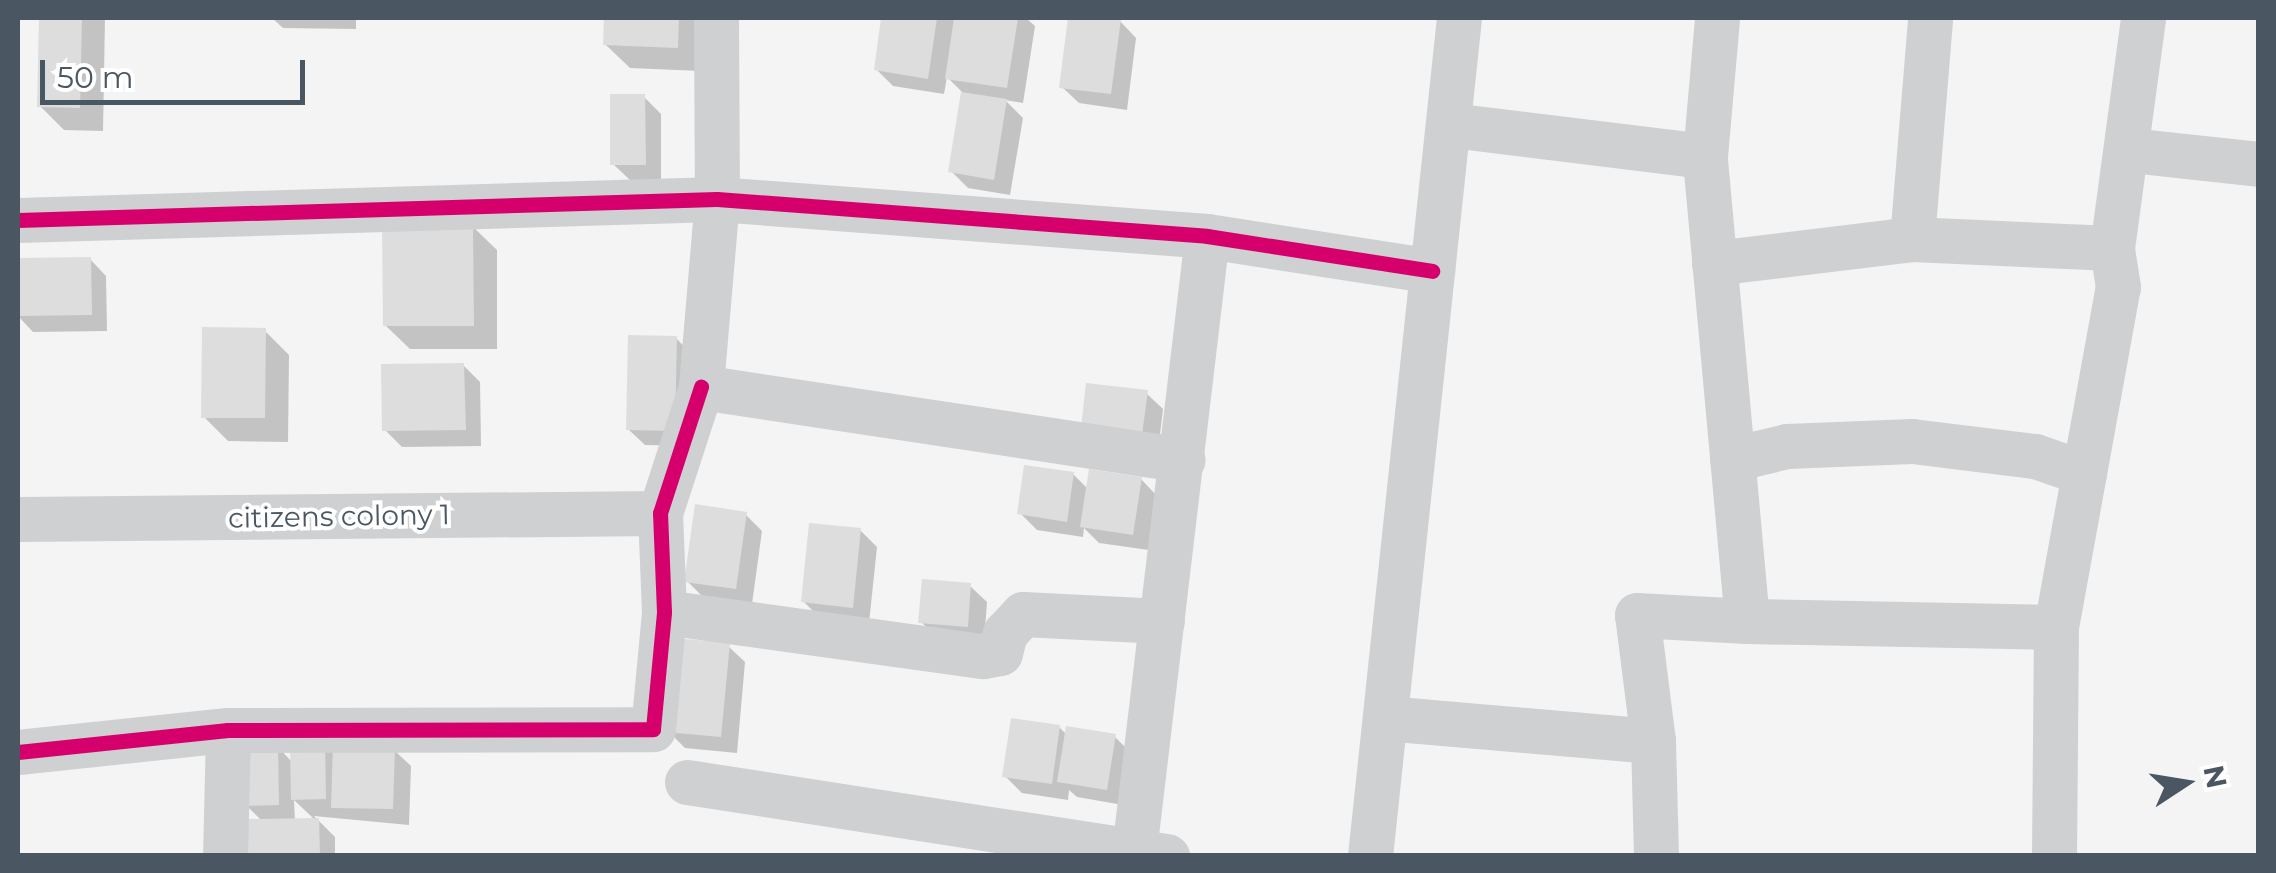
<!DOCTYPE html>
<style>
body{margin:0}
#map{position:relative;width:2276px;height:873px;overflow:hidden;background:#f4f4f4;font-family:Montserrat,sans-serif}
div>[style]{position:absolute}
.shadow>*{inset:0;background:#0003}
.building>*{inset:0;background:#ddddde}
.minor>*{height:45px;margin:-22.5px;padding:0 22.5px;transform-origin:22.5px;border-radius:22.5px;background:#ced0d2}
.cycleway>*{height:15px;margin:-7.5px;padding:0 7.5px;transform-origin:7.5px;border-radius:7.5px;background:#d6006c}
span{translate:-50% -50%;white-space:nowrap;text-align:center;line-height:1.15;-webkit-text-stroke:8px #fff;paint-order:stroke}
.street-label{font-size:28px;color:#4a5661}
.frame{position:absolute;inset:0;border:20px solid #4a5661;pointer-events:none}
.north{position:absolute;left:2136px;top:733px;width:100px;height:100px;-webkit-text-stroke:8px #fff;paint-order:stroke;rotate:78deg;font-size:28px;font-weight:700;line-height:40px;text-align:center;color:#4a5661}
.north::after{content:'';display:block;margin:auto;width:35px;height:45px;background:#4a5661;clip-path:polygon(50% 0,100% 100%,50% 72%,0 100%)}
.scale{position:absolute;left:40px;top:60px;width:265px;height:45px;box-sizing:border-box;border:5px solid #4a5661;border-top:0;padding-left:12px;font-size:30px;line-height:35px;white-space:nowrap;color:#4a5661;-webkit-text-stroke:8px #fff;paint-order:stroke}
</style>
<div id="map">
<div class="shadow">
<i style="clip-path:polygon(42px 18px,105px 18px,103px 131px,64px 130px,40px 106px)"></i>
<i style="clip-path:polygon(272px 18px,356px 18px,356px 29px,283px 28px)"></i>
<i style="clip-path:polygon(606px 18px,703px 18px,701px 71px,630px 68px,605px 44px)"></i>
<i style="clip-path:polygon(884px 18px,1026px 18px,1035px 26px,1023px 103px,1005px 100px,1023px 118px,1010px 195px,968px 188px,951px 171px,963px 93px,947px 77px,944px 94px,893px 86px,876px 69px)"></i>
<i style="clip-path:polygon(1071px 18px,1120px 21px,1136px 38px,1127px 110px,1079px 103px,1062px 87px)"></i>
<i style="clip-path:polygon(644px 97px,661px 114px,661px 180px,630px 180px,613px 164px)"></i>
<i style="clip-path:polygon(472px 226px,497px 250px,497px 349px,410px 349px,385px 325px)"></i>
<i style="clip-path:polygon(90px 259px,106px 276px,107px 331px,33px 332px,18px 316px,18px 260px)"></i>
<i style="clip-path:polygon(265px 331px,289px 355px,288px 442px,228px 441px,204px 417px)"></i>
<i style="clip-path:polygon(676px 338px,692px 355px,691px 446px,645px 445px,628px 429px)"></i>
<i style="clip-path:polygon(463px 365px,480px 382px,481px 446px,402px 447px,385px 430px)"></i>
<i style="clip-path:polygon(1146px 393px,1163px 409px,1158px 451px,1084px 427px)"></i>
<i style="clip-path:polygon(1073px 474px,1088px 489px,1141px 479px,1157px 496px,1149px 550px,1099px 543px,1084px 528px,1083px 537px,1037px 530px,1020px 513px)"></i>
<i style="clip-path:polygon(745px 514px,762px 531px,752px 604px,703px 597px,687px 581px)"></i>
<i style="clip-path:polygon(860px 530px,877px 547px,869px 623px,820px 618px,803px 601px)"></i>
<i style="clip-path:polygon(970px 586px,987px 602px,984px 642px,938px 638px,921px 622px)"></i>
<i style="clip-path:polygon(728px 646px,745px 662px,737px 753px,685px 748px,668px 731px)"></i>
<i style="clip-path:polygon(1059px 727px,1067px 735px,1114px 736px,1131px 753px,1123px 805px,1077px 797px,1069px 790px,1068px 800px,1022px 793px,1005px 776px)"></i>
<i style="clip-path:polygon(evenodd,324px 744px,335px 755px,394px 750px,411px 766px,409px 825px,314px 816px,335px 837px,335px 856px,249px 856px,262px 821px,245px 804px,277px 746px,292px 762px,324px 744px,294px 800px,315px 820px,295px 821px,294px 800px)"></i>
</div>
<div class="building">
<i style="clip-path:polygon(39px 18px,82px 18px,80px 108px,37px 107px)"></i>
<i style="clip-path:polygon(604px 18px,679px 18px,678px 48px,603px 45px)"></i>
<i style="clip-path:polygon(881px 18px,937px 18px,928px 79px,874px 70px)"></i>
<i style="clip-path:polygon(954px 18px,1018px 18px,1007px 88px,945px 79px)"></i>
<i style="clip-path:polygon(1068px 18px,1121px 19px,1111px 94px,1059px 88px)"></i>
<i style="clip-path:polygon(961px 92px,1007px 99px,994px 180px,948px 172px)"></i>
<i style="clip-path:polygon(610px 94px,645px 94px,646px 165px,610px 165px)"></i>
<i style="clip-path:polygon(473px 223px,474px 326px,383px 326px,382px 224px)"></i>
<i style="clip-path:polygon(91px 257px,92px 315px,18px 316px,18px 258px)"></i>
<i style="clip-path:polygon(202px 327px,266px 328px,265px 418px,201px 418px)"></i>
<i style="clip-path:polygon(628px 335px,677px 336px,675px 431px,626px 430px)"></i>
<i style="clip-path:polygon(464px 363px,466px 430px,382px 431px,381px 364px)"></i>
<i style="clip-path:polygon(1086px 383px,1148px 390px,1142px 435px,1081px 428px)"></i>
<i style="clip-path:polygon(1024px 465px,1074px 472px,1067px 522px,1017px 514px)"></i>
<i style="clip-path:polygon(1089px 469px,1142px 477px,1133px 535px,1080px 527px)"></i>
<i style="clip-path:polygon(695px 504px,747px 512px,736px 589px,684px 582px)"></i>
<i style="clip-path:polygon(809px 523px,861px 528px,853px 608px,801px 602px)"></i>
<i style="clip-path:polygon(922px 579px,971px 583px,968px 627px,918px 623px)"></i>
<i style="clip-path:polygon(674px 638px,730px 643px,721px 737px,665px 732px)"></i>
<i style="clip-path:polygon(1011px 718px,1060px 725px,1052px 784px,1002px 777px)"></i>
<i style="clip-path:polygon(1066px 726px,1116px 734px,1107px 790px,1057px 782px)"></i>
<i style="clip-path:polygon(325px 741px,326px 799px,291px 800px,290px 743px)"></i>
<i style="clip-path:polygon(278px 744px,279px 805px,243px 806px,241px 745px)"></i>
<i style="clip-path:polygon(333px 745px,395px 747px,393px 809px,331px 808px)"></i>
<i style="clip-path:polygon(319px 818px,320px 856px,247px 856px,246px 819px)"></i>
</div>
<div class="minor">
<i style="left:716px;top:18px;width:181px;rotate:89.7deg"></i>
<i style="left:717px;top:199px;width:189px;rotate:94.9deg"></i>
<i style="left:701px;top:387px;width:487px;rotate:8.6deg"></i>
<i style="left:1451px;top:125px;width:256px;rotate:7deg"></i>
<i style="left:2130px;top:150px;width:129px;rotate:6.2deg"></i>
<i style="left:18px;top:220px;width:699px;rotate:-1.72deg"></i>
<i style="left:717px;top:199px;width:491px;rotate:4.3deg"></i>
<i style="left:1207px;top:236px;width:228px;rotate:8.8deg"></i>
<i style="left:1912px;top:239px;width:222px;rotate:-85.3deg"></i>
<i style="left:1714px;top:263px;width:199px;rotate:-6.9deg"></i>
<i style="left:1912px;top:239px;width:200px;rotate:2.6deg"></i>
<i style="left:1732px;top:459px;width:57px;rotate:-13.3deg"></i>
<i style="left:1787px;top:446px;width:125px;rotate:-2.3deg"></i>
<i style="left:1912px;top:441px;width:124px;rotate:7deg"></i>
<i style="left:2035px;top:456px;width:52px;rotate:19.1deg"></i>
<i style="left:18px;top:519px;width:642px;rotate:-0.54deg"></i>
<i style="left:664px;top:612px;width:322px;rotate:7.9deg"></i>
<i style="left:983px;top:656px;width:17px;rotate:-10deg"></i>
<i style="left:1000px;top:653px;width:21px;rotate:-76deg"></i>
<i style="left:1005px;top:633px;width:26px;rotate:-47deg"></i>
<i style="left:1023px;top:614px;width:139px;rotate:2.9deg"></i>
<i style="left:1747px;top:621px;width:309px;rotate:1.1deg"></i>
<i style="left:1385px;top:718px;width:269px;rotate:4.9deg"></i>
<i style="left:18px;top:752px;width:211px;rotate:-6deg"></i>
<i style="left:228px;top:730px;width:425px;rotate:-0.1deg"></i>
<i style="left:653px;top:729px;width:118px;rotate:-84.6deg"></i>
<i style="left:664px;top:612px;width:99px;rotate:-92.3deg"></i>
<i style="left:660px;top:513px;width:133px;rotate:-72deg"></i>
<i style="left:687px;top:782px;width:486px;rotate:8.8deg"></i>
<i style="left:1134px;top:851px;width:619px;rotate:-83.23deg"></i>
<i style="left:225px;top:856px;width:126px;rotate:-88.6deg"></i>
<i style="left:1370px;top:856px;width:843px;rotate:-83.94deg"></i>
<i style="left:1656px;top:856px;width:115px;rotate:-91.5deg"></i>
<i style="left:1653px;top:741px;width:127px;rotate:-97.2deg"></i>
<i style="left:1637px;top:615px;width:110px;rotate:3.1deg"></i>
<i style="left:1747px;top:621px;width:467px;rotate:-95.2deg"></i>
<i style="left:1705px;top:156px;width:139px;rotate:-85deg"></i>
<i style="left:2054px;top:856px;width:229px;rotate:-89.5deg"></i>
<i style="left:2056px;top:627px;width:346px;rotate:-79.7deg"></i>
<i style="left:2118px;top:287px;width:39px;rotate:-99deg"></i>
<i style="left:2112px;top:248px;width:232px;rotate:-82.3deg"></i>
</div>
<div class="cycleway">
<i style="left:18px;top:220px;width:699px;rotate:-1.72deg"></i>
<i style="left:717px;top:199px;width:491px;rotate:4.3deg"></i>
<i style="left:1207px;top:236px;width:228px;rotate:8.8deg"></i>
<i style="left:18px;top:752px;width:211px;rotate:-6deg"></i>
<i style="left:228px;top:730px;width:425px;rotate:-0.1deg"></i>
<i style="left:653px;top:729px;width:118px;rotate:-84.6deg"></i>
<i style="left:664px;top:612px;width:99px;rotate:-92.3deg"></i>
<i style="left:660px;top:513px;width:133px;rotate:-72deg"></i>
</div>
<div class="street-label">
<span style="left:339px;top:516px;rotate:-1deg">citizens colony 1</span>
</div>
<div class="frame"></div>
<div class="north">N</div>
<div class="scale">50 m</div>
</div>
